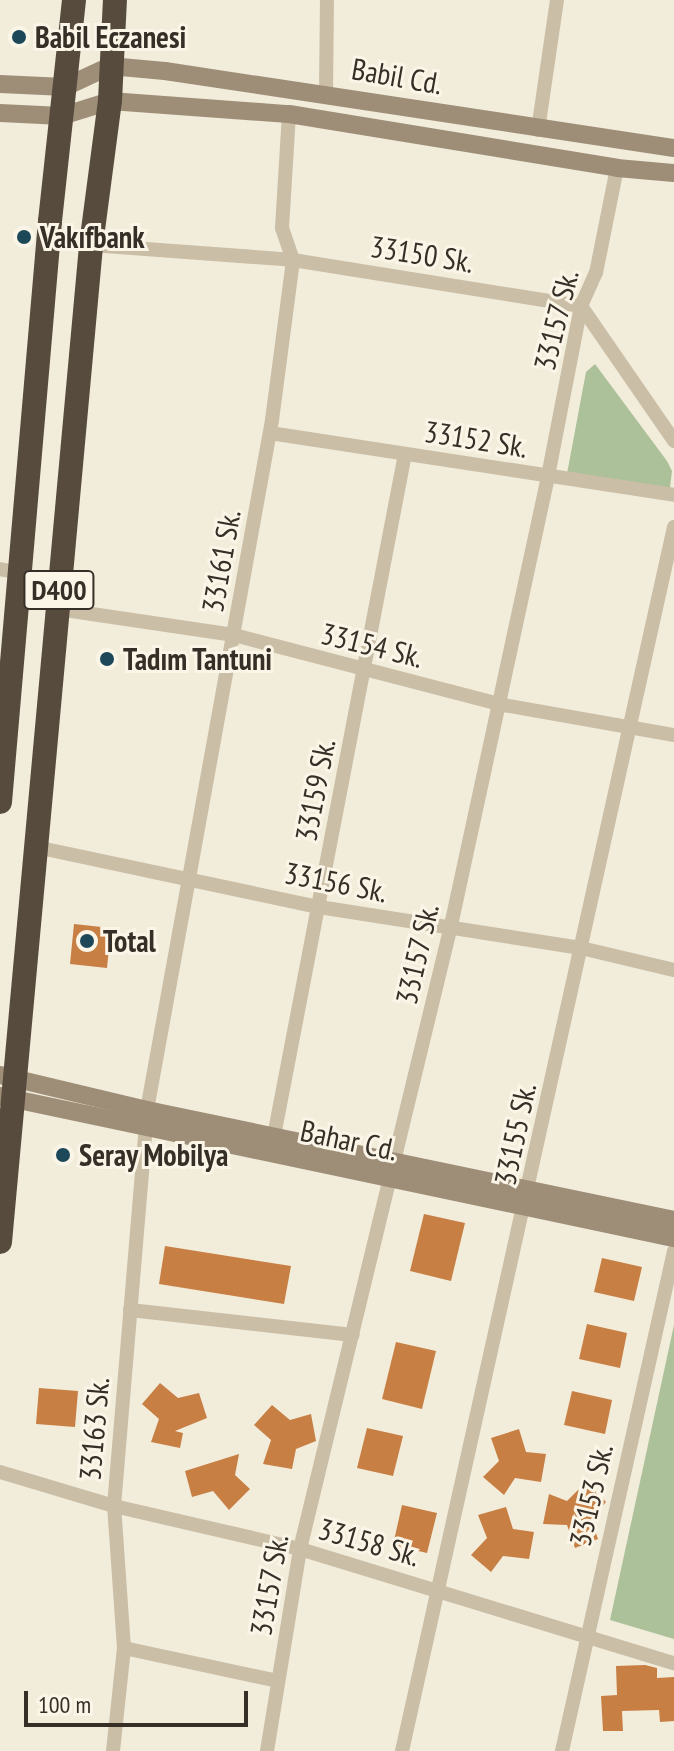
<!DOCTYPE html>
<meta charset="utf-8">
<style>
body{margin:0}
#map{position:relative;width:674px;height:1751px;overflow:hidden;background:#f2ecdb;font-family:"PT Sans Narrow",sans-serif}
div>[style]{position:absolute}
.green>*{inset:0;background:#acc19a}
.building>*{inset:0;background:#c87f43}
.street>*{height:14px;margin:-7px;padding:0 7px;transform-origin:7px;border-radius:7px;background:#cabea6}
.secondary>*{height:18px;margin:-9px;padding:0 9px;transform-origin:9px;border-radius:9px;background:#9e8e78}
.highway>*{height:24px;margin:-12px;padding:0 12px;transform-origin:12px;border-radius:12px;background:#574b3e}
.dots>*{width:22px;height:22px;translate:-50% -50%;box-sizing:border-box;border:4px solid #faf5e7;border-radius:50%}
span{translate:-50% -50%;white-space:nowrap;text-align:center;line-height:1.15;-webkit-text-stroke:6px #faf5e7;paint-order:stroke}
.shield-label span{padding:2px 6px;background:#faf5e7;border:2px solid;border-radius:6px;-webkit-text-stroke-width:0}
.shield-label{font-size:28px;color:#362f27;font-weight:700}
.poi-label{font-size:30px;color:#362f27;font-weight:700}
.left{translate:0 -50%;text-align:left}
.street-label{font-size:30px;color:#362f27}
.scale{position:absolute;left:24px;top:1691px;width:224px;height:36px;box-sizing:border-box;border:4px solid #362f27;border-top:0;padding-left:10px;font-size:24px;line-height:28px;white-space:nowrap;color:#362f27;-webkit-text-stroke:6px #faf5e7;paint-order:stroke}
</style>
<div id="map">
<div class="green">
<i style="clip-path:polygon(595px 364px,667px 461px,672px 471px,670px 488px,566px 479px,586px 372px)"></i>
<i style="clip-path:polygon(674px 1325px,674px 1639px,610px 1620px)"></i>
</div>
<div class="building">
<i style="clip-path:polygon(74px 924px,111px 928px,107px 968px,70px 964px)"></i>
<i style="clip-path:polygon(424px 1214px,465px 1223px,451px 1281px,410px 1271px)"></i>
<i style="clip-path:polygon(165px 1246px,291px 1266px,284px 1304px,159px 1284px)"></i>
<i style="clip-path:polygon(602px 1258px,642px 1267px,634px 1301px,594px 1292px)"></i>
<i style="clip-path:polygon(587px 1324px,627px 1333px,620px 1368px,579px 1359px)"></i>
<i style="clip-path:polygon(396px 1342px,436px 1351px,422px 1409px,382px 1399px)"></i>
<i style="clip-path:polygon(160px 1383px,178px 1398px,199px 1393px,207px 1418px,175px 1431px,183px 1433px,180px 1448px,151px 1442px,159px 1419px,142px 1404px)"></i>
<i style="clip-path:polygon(39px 1388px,78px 1391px,75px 1427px,36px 1424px)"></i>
<i style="clip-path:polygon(572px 1391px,612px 1400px,605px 1434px,564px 1425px)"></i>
<i style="clip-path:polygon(272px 1405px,290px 1420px,311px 1414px,316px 1441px,296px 1449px,292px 1469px,263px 1464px,271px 1440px,254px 1425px)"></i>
<i style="clip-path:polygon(367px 1428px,403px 1436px,393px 1476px,357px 1468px)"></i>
<i style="clip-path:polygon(519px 1429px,526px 1452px,546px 1454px,541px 1482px,515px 1478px,504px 1495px,483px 1477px,499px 1461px,491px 1438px)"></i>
<i style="clip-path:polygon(239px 1454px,235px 1475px,250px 1489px,229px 1510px,213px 1491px,192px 1497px,185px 1471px)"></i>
<i style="clip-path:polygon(586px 1482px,606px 1502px,591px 1519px,598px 1539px,575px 1548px,567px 1525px,543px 1524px,549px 1494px,567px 1501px)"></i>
<i style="clip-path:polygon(402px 1505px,437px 1513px,427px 1553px,393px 1545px)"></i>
<i style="clip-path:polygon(506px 1507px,513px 1529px,534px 1532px,529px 1559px,503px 1556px,491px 1572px,471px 1555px,487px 1538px,478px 1515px)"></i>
<i style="clip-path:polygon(645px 1665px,657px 1668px,657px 1678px,674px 1677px,674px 1721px,660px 1722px,659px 1710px,622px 1711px,623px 1731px,603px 1731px,601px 1696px,617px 1695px,616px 1666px)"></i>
</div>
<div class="street">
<i style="left:326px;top:92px;width:92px;rotate:-89.4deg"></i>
<i style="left:538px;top:130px;width:131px;rotate:-81.7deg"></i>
<i style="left:91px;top:245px;width:203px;rotate:4.2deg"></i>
<i style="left:293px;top:260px;width:292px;rotate:9.1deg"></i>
<i style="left:581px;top:306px;width:164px;rotate:55.4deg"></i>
<i style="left:270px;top:433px;width:409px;rotate:8.7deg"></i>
<i style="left:0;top:569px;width:20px;rotate:11deg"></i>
<i style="left:58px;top:609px;width:178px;rotate:8.4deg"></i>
<i style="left:234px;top:635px;width:273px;rotate:14.6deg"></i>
<i style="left:498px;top:704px;width:179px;rotate:10deg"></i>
<i style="left:36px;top:847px;width:289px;rotate:12deg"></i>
<i style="left:319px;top:907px;width:265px;rotate:8.9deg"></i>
<i style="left:581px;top:948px;width:96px;rotate:13.3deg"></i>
<i style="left:274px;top:1136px;width:694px;rotate:-79.13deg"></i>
<i style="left:130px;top:1310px;width:224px;rotate:6.4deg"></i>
<i style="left:0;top:1472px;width:119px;rotate:16.6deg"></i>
<i style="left:114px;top:1506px;width:191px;rotate:13deg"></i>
<i style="left:300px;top:1549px;width:391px;rotate:17deg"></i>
<i style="left:124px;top:1648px;width:157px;rotate:12.1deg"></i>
<i style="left:113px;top:1751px;width:104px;rotate:-83.9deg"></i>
<i style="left:124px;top:1648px;width:142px;rotate:-94deg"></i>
<i style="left:114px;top:1506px;width:397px;rotate:-85.2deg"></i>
<i style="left:147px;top:1110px;width:701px;rotate:-79.73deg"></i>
<i style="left:272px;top:420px;width:161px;rotate:-82.5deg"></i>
<i style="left:293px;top:260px;width:34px;rotate:-109deg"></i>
<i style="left:282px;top:228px;width:114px;rotate:-86.5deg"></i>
<i style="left:267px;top:1751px;width:205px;rotate:-80.7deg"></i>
<i style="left:300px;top:1549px;width:637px;rotate:-76.38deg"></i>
<i style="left:450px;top:930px;width:464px;rotate:-77.8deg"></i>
<i style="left:548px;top:476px;width:173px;rotate:-79deg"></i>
<i style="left:581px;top:306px;width:36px;rotate:-66deg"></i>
<i style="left:596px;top:273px;width:107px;rotate:-78.7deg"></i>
<i style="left:402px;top:1751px;width:1254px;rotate:-77.47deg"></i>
<i style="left:562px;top:1751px;width:512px;rotate:-77.37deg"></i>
</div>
<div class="secondary">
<i style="left:0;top:84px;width:65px;rotate:2.6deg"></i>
<i style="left:65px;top:87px;width:50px;rotate:-25deg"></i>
<i style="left:110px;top:66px;width:55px;rotate:5.2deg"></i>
<i style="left:165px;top:71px;width:515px;rotate:8.6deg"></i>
<i style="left:0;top:113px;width:62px;rotate:2.8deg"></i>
<i style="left:62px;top:116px;width:50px;rotate:-17.4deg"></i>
<i style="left:110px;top:101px;width:179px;rotate:4.2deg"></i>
<i style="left:289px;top:114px;width:332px;rotate:9.3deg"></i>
<i style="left:617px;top:168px;width:57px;rotate:5deg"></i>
<i style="left:0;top:1075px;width:151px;rotate:13.4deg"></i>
<i style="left:147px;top:1110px;width:538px;rotate:11.79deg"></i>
<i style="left:0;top:1096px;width:689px;rotate:11.9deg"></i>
</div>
<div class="highway">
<i style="left:0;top:802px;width:583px;rotate:-85.08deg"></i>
<i style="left:50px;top:221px;width:222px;rotate:-83.8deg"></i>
<i style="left:0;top:1242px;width:1001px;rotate:-84.78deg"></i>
<i style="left:91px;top:245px;width:145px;rotate:-82.5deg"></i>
<i style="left:110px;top:101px;width:101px;rotate:-87.2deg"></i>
</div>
<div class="dots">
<i style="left:19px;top:37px;background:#1c4859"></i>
<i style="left:24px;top:237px;background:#1c4859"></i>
<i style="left:107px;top:659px;background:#1c4859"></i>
<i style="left:87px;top:941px;background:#1c4859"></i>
<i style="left:63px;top:1155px;background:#1c4859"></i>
</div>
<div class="shield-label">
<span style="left:59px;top:590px">D400</span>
</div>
<div class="poi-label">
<span class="left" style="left:35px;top:37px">Babil Eczanesi</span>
<span class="left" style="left:40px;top:237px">Vakıfbank</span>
<span class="left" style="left:123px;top:659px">Tadım Tantuni</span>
<span class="left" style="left:103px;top:941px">Total</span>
<span class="left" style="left:79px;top:1155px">Seray Mobilya</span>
</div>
<div class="street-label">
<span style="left:397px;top:76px;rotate:10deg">Babil Cd.</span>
<span style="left:422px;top:254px;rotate:9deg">33150 Sk.</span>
<span style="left:556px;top:320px;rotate:-76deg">33157 Sk.</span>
<span style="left:476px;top:439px;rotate:9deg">33152 Sk.</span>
<span style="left:221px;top:561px;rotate:-80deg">33161 Sk.</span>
<span style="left:372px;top:645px;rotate:14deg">33154 Sk.</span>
<span style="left:315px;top:790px;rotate:-79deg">33159 Sk.</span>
<span style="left:336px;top:882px;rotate:11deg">33156 Sk.</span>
<span style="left:417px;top:954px;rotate:-77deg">33157 Sk.</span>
<span style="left:515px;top:1134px;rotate:-78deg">33155 Sk.</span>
<span style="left:349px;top:1140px;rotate:12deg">Bahar Cd.</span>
<span style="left:94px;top:1429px;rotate:-85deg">33163 Sk.</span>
<span style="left:591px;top:1495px;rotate:-77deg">33153 Sk.</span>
<span style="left:369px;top:1542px;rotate:16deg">33158 Sk.</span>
<span style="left:269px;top:1585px;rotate:-80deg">33157 Sk.</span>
</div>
<div class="scale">100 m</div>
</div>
